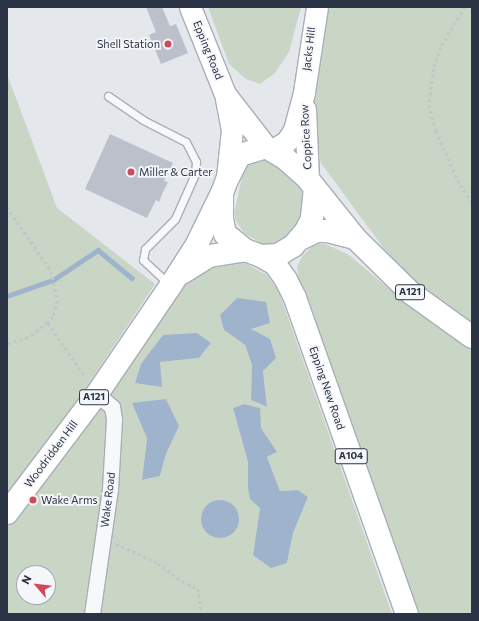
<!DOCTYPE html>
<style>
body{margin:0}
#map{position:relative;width:479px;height:621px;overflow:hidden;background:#e4e7ec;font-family:Commissioner,sans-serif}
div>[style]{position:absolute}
.green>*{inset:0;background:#c9d6c5}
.water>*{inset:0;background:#9fb4cc}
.round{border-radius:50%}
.stream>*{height:4.5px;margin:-2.25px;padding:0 2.25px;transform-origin:2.25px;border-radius:2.25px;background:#9fb4cc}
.building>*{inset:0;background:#bbc0ca}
.path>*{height:2.5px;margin-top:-1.25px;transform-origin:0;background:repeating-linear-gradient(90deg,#c2c5cb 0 3px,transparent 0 6px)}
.roads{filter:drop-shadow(1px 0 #a9aeb7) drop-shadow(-1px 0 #a9aeb7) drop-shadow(0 1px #a9aeb7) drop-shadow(0 -1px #a9aeb7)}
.service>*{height:7px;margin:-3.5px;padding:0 3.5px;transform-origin:3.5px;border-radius:3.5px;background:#f7f8fa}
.minor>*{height:15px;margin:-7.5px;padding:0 7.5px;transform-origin:7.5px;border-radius:7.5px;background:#f7f8fa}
.secondary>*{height:21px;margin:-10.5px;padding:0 10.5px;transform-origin:10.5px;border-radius:10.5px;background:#fff}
.primary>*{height:22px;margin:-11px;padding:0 11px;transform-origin:11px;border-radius:11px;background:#fff}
.dots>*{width:11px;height:11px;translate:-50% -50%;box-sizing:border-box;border:2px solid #f4f6f9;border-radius:50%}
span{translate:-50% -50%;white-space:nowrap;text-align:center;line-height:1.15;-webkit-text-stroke:3.5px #f4f6f9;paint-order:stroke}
.shield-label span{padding:1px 3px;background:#f4f6f9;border:1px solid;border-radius:3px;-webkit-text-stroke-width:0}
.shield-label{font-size:10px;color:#2b3445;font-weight:700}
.poi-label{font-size:11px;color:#2b3445}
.right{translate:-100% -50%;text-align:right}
.left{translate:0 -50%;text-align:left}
.street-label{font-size:11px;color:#2b3445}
.frame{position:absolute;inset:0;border:8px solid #2b3445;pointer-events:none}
.north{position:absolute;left:16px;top:565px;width:40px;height:40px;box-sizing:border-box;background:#f4f6f9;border:1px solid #a4a8b1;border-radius:50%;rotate:298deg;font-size:11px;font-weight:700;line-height:16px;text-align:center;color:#2b3445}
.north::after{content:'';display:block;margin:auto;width:14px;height:18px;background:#d1495b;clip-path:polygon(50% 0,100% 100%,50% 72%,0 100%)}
</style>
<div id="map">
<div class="green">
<i style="clip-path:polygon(208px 7px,301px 7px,289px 52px,275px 73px,260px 84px,246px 79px,229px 64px)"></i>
<i style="clip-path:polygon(329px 7px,472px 7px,472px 324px,410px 284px,321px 163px,311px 117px,317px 62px)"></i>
<i style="clip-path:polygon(7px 74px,57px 208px,155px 284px,56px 433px,7px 497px)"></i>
<i style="clip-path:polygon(269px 157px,305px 182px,305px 223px,272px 250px,244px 233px,236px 221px,234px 213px,244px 169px,250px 163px)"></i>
<i style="clip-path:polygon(323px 243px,349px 255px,418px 313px,472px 348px,472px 614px,415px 614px,299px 282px,297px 267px,302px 256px,313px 246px)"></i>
<i style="clip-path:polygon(evenodd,232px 256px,267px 275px,279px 292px,392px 614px,7px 614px,7px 519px,188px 274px,232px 256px,224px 330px,275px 357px,263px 371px,267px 407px,251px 400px,252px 365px,245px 345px,224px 330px,232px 256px,211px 343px,199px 358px,160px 362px,211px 343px,232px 256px,244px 404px,260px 408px,260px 428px,277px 452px,267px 457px,280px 491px,298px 490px,308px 497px,293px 533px,287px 563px,253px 555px,260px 508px,248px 487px,248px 462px,233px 408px,244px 404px,232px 256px,179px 426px,166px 454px,160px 476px,142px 480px,147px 438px,179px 426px,232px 256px,24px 573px,48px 573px,48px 597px,24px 597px,24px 573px)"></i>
</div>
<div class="water">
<i style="clip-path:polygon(237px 298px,266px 302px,270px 323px,251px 329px,270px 339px,276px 358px,263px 371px,267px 407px,251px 400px,252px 365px,245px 345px,224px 330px,220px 315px)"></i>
<i style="clip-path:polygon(197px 333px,211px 343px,199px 358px,160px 362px,162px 387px,135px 383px,141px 364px,163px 335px)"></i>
<i style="clip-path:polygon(166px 399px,179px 426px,166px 454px,160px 476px,142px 480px,147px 438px,132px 403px)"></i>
<i style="clip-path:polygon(244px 404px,260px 408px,261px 428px,277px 452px,267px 457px,280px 491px,298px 490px,308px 497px,293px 533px,287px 563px,271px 568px,253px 555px,260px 508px,250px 499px,248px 488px,248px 462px,233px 408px)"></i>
<i class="round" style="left:201px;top:500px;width:38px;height:38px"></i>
</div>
<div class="stream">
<i style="left:7px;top:296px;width:49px;rotate:-19.2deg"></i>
<i style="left:53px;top:280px;width:54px;rotate:-33.7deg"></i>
<i style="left:98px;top:250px;width:44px;rotate:39.5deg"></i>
</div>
<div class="building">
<i style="clip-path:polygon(146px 7px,162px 7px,170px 26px,176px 24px,188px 53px,161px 64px,149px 35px,156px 32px)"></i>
<i style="clip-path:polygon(110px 134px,173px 163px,164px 181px,168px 182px,163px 192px,159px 202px,156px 200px,147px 218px,85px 189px)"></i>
</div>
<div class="path">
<i style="left:465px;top:7px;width:47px;rotate:121deg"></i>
<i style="left:441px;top:47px;width:23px;rotate:108deg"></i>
<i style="left:434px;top:69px;width:36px;rotate:98deg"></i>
<i style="left:429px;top:105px;width:27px;rotate:75deg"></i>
<i style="left:436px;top:131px;width:59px;rotate:66deg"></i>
<i style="left:460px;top:185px;width:21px;rotate:55deg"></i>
<i style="left:7px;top:207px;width:78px;rotate:55.5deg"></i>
<i style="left:51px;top:271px;width:31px;rotate:77deg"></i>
<i style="left:58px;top:301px;width:17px;rotate:107deg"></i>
<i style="left:53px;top:317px;width:8px;rotate:130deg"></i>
<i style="left:48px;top:323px;width:25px;rotate:143deg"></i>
<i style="left:28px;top:338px;width:22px;rotate:164deg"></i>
<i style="left:48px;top:323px;width:67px;rotate:55.4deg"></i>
<i style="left:116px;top:544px;width:46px;rotate:24.3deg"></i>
<i style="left:158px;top:563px;width:24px;rotate:38deg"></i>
<i style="left:177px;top:578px;width:24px;rotate:28deg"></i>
<i style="left:198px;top:589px;width:25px;rotate:81deg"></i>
</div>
<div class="roads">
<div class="service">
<i style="left:108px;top:96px;width:42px;rotate:34.4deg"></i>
<i style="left:143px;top:120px;width:48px;rotate:27.1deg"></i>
<i style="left:186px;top:142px;width:22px;rotate:63deg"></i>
<i style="left:196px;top:162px;width:12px;rotate:95deg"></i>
<i style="left:195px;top:174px;width:49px;rotate:114deg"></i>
<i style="left:175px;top:219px;width:42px;rotate:135deg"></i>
<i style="left:145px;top:249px;width:11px;rotate:100deg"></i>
<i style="left:143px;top:260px;width:35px;rotate:43deg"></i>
</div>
<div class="minor">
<i style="left:92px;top:614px;width:126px;rotate:-81.8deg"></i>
<i style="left:110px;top:489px;width:70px;rotate:-86.7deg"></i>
<i style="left:114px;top:419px;width:12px;rotate:-99deg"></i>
<i style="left:112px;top:407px;width:20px;rotate:-139deg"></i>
</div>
<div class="secondary">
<i style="left:190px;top:7px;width:94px;rotate:68.1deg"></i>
<i style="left:225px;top:94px;width:67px;rotate:52.3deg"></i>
<i style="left:226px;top:99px;width:32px;rotate:79deg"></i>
<i style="left:232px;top:130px;width:47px;rotate:96.1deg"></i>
<i style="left:305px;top:109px;width:70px;rotate:87.5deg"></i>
<i style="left:273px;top:150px;width:17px;rotate:-33deg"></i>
<i style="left:287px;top:141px;width:13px;rotate:-58deg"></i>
<i style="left:294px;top:130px;width:39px;rotate:-75deg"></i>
<i style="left:304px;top:92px;width:86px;rotate:-81.3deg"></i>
</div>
<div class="primary">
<i style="left:315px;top:188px;width:31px;rotate:96deg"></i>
<i style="left:312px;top:219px;width:13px;rotate:117deg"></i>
<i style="left:306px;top:231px;width:20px;rotate:131deg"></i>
<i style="left:293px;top:246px;width:17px;rotate:149deg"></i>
<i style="left:278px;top:255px;width:17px;rotate:177deg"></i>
<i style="left:261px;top:256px;width:17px;rotate:-159deg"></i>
<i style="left:245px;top:250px;width:26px;rotate:-141deg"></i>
<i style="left:225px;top:234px;width:15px;rotate:-101deg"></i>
<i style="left:222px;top:219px;width:26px;rotate:-90deg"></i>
<i style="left:222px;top:193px;width:14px;rotate:-69deg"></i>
<i style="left:227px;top:180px;width:28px;rotate:-63deg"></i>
<i style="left:240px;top:155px;width:27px;rotate:-17deg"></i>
<i style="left:266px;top:147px;width:23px;rotate:31deg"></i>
<i style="left:286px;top:159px;width:30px;rotate:42deg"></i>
<i style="left:308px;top:179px;width:11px;rotate:52deg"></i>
<i style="left:315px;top:188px;width:64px;rotate:51.3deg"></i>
<i style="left:355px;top:238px;width:78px;rotate:44.5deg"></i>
<i style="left:411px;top:293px;width:75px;rotate:35.8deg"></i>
<i style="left:302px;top:238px;width:17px;rotate:-25deg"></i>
<i style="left:317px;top:231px;width:11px"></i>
<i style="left:328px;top:231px;width:28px;rotate:15deg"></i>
<i style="left:261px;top:256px;width:16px;rotate:30deg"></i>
<i style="left:275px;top:264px;width:19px;rotate:55deg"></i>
<i style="left:286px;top:280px;width:20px;rotate:63deg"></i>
<i style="left:295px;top:298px;width:335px;rotate:70.5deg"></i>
<i style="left:182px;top:273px;width:32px;rotate:-32deg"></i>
<i style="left:209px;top:256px;width:36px;rotate:-9deg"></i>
<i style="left:7px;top:513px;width:149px;rotate:-52.9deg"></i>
<i style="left:97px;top:394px;width:132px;rotate:-55.8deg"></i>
<i style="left:171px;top:285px;width:46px;rotate:-57.3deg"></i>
<i style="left:196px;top:246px;width:55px;rotate:-63.9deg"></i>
</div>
</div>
<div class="dots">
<i style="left:168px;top:44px;background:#d1495b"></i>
<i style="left:131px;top:172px;background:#d1495b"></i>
<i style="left:33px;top:500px;background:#d1495b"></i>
</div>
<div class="shield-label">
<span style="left:410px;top:292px">A121</span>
<span style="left:94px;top:397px">A121</span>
<span style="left:351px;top:456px">A104</span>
</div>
<div class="poi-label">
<span class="right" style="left:160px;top:44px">Shell Station</span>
<span class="left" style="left:139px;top:172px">Miller &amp; Carter</span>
<span class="left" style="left:41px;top:500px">Wake Arms</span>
</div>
<div class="street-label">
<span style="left:309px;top:49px;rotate:-83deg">Jacks Hill</span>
<span style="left:208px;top:50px;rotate:68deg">Epping Road</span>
<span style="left:306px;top:137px;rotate:-93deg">Coppice Row</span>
<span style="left:327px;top:388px;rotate:71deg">Epping New Road</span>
<span style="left:51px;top:454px;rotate:-53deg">Woodridden Hill</span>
<span style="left:108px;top:500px;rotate:-83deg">Wake Road</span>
</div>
<div class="frame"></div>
<div class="north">N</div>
</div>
